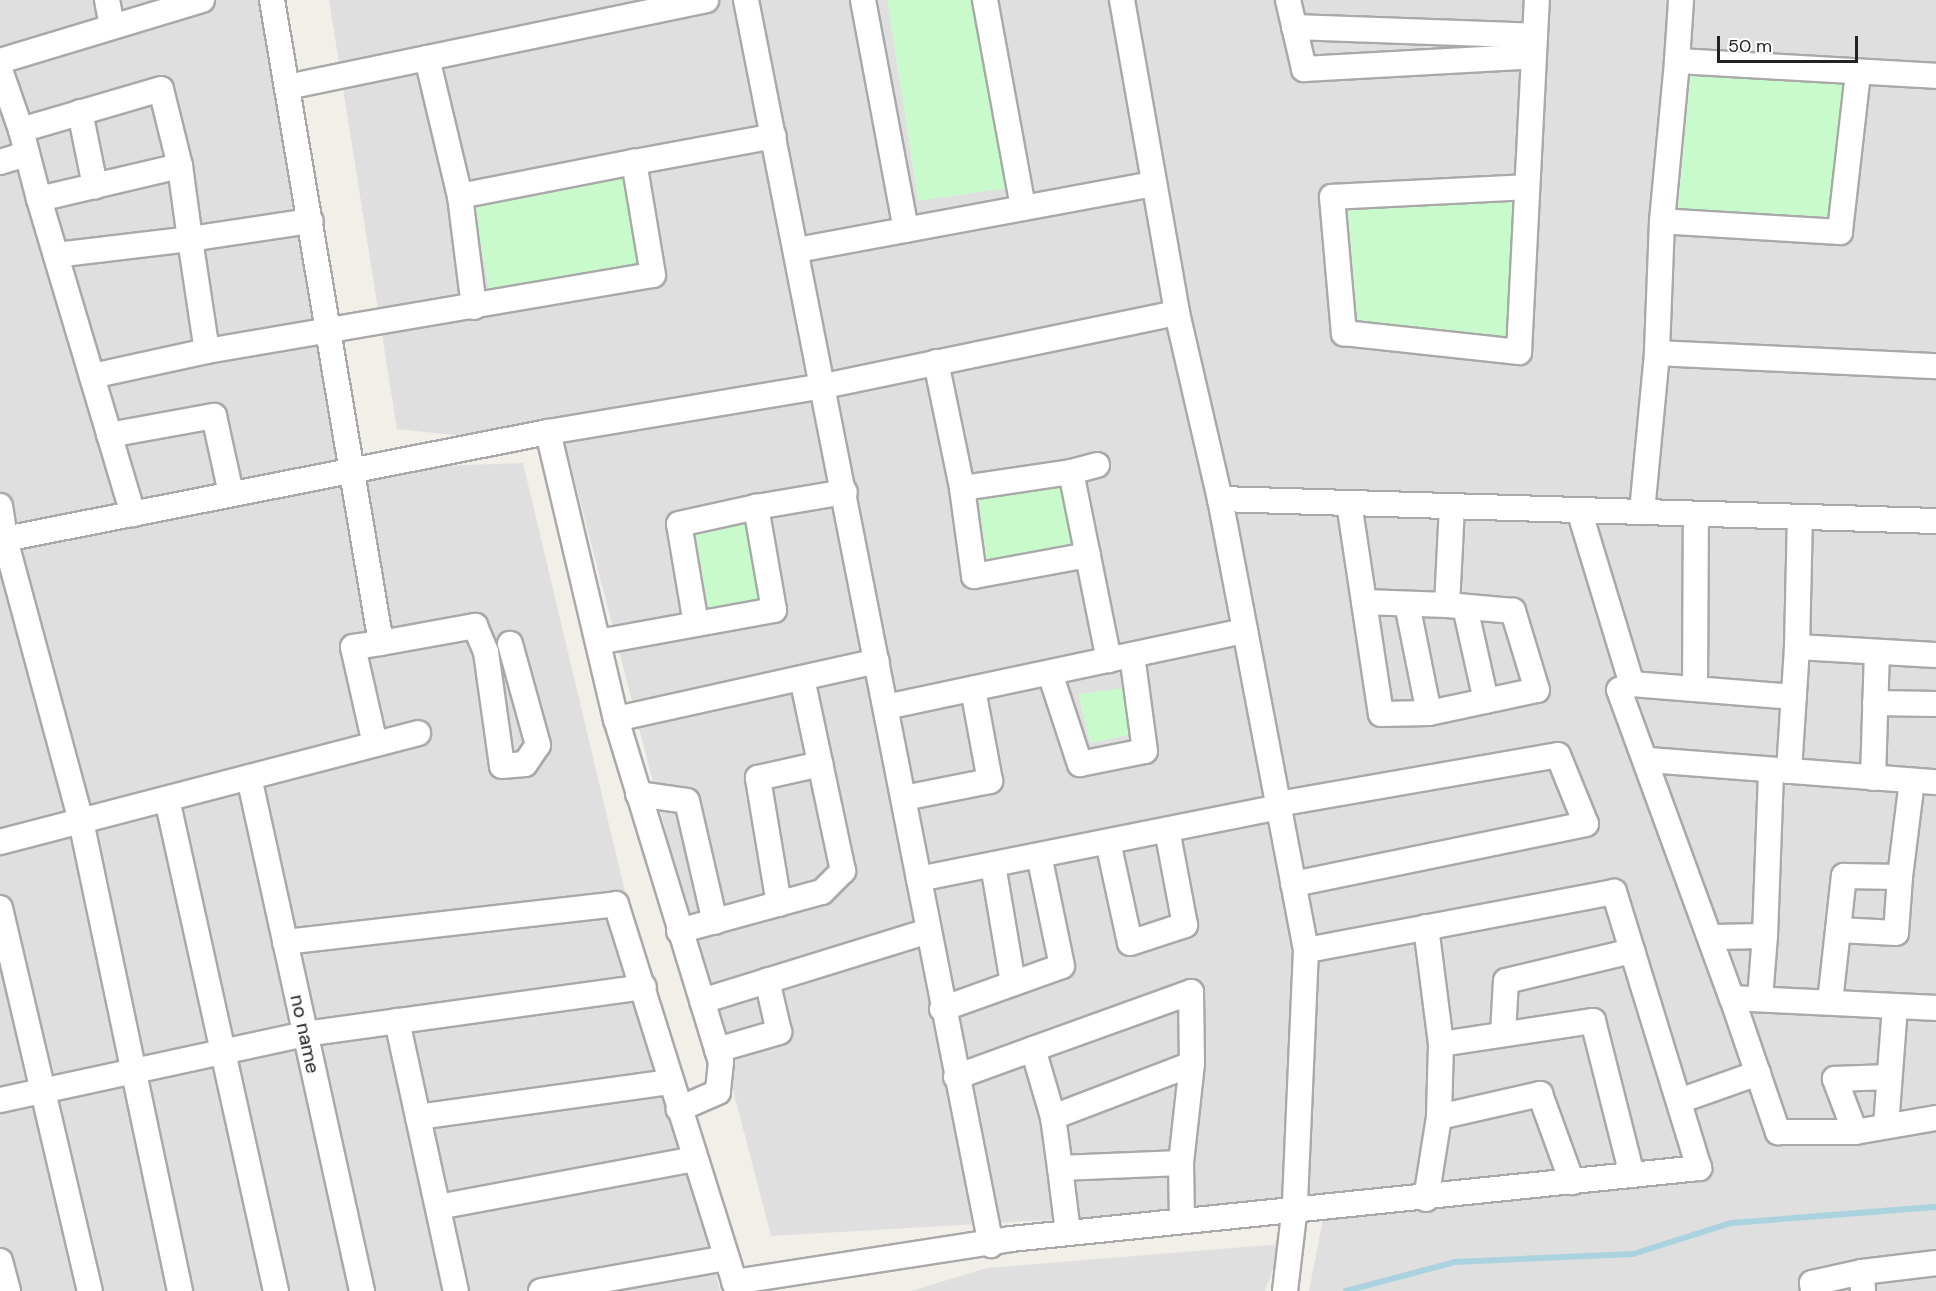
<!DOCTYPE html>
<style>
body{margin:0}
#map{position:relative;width:1936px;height:1291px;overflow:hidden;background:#f2efe9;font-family:"DM Sans",sans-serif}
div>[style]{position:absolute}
.residential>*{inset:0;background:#e0dfdf}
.park>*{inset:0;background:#c8facc}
.stream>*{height:6px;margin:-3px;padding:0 3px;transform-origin:3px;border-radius:3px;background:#aad3df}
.roads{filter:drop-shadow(2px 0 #a9a9a9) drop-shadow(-2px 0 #a9a9a9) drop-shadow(0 2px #a9a9a9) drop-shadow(0 -2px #a9a9a9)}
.minor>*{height:24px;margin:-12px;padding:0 12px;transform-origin:12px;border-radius:12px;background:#fff}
span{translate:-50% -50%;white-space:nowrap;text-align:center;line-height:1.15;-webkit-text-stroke:5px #fff;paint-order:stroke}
.street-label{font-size:20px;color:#222}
.scale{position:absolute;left:1717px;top:36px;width:141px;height:27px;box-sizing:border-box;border:3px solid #222;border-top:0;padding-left:8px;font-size:18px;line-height:21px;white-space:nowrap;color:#222;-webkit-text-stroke:4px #fff;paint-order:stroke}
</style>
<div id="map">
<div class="residential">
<i style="clip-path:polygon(0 0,270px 0,354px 469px,523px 463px,720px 1291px,0 1291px)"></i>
<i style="clip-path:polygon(329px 0,1936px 0,1936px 1291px,1309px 1291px,1326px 1204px,771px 1236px,566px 447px,397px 429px)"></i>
<i style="clip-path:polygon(1282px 1244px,1265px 1291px,911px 1291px,987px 1268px)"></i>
</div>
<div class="park">
<i style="clip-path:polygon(887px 0,980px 0,1008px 188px,918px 201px)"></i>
<i style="clip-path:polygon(1686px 71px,1849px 79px,1834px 225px,1674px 212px)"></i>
<i style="clip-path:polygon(627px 176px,641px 264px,489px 291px,473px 205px)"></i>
<i style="clip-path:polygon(1515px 201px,1506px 341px,1352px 321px,1344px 206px)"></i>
<i style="clip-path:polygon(1062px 482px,1074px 546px,984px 562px,971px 496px)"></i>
<i style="clip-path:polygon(747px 519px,763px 605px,700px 615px,688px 530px)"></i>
<i style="clip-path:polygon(1123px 688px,1135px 734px,1090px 743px,1078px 694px)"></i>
</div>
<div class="stream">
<i style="left:1346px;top:1291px;width:113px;rotate:-14.9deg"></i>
<i style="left:1455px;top:1262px;width:178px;rotate:-2.6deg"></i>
<i style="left:1633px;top:1254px;width:103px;rotate:-17.6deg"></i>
<i style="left:1731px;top:1223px;width:206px;rotate:-4.5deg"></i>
</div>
<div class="roads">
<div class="minor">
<i style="left:107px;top:0;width:26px;rotate:79deg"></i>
<i style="left:272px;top:0;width:652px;rotate:80.38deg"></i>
<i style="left:381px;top:643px;width:96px;rotate:-10.3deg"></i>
<i style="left:475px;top:626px;width:28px;rotate:67deg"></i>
<i style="left:486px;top:652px;width:115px;rotate:82deg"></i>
<i style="left:502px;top:766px;width:23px;rotate:-5deg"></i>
<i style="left:525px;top:764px;width:23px;rotate:-56deg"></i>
<i style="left:538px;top:745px;width:105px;rotate:-105.5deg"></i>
<i style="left:746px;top:0;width:1269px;rotate:78.87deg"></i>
<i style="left:863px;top:0;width:234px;rotate:79.4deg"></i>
<i style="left:985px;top:0;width:211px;rotate:79.6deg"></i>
<i style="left:1122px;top:0;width:318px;rotate:80deg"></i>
<i style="left:1177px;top:313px;width:191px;rotate:77deg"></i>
<i style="left:1220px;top:499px;width:459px;rotate:79.2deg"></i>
<i style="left:1306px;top:950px;width:256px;rotate:92.5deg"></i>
<i style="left:1295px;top:1206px;width:86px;rotate:96.7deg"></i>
<i style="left:1288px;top:0;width:71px;rotate:76.9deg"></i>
<i style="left:1304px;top:69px;width:230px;rotate:-3.2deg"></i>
<i style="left:1294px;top:27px;width:241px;rotate:2.1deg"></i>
<i style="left:427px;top:58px;width:142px;rotate:76.6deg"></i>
<i style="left:0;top:61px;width:211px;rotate:-16.8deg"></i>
<i style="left:1677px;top:61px;width:61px;rotate:-86.2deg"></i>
<i style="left:0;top:70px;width:64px;rotate:70.7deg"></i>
<i style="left:1858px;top:73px;width:160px;rotate:96.5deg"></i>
<i style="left:1840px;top:232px;width:178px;rotate:-176.5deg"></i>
<i style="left:1662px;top:221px;width:161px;rotate:-84.6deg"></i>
<i style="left:1677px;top:61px;width:259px;rotate:3.3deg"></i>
<i style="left:287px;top:87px;width:428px;rotate:-11.7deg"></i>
<i style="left:80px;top:112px;width:76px;rotate:78.5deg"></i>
<i style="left:0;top:162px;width:28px;rotate:-17deg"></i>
<i style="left:180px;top:166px;width:74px;rotate:82.2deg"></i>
<i style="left:190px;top:239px;width:122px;rotate:-8.5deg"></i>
<i style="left:1527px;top:187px;width:195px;rotate:177.1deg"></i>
<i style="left:1332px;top:197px;width:137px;rotate:85deg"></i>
<i style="left:1344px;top:333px;width:176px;rotate:6.2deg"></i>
<i style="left:1519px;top:352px;width:352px;rotate:-87.1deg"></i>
<i style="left:39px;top:199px;width:145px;rotate:-13.2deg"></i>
<i style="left:180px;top:166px;width:79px;rotate:-103.9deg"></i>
<i style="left:161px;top:89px;width:146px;rotate:163.7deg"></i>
<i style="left:21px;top:130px;width:71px;rotate:75.4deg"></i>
<i style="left:39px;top:199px;width:329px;rotate:73.4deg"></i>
<i style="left:1662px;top:221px;width:132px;rotate:92.2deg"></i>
<i style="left:1657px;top:353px;width:279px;rotate:2.7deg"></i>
<i style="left:797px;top:250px;width:363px;rotate:-10.5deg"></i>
<i style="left:56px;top:255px;width:135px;rotate:-6.8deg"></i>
<i style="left:190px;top:239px;width:113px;rotate:81.4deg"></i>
<i style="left:207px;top:351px;width:118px;rotate:167.7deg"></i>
<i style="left:474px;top:307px;width:112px;rotate:-97.2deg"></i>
<i style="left:460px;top:196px;width:177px;rotate:-11.1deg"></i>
<i style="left:207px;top:351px;width:452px;rotate:-9.7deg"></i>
<i style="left:653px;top:275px;width:115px;rotate:-99.5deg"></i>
<i style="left:634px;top:162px;width:142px;rotate:-10.5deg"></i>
<i style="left:936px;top:362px;width:129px;rotate:78.3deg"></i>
<i style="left:548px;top:432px;width:295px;rotate:76.7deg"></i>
<i style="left:616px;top:719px;width:359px;rotate:73deg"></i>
<i style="left:721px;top:1062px;width:30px;rotate:96deg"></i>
<i style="left:718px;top:1092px;width:43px;rotate:156.4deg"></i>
<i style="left:109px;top:435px;width:107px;rotate:-10.3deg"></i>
<i style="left:214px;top:416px;width:79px;rotate:77.6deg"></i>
<i style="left:1097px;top:465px;width:27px;rotate:165deg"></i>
<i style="left:1071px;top:472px;width:192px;rotate:78.6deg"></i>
<i style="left:1071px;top:472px;width:110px;rotate:171.6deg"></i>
<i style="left:962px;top:488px;width:89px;rotate:82.2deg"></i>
<i style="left:974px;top:576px;width:116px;rotate:-10.4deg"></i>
<i style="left:1220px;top:499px;width:716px;rotate:1.76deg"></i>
<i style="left:1349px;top:503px;width:213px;rotate:81.4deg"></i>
<i style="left:1381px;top:714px;width:48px;rotate:-1.2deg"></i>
<i style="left:1429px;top:713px;width:110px;rotate:-12deg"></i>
<i style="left:1537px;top:690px;width:83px;rotate:-106.9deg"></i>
<i style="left:1513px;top:611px;width:66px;rotate:-174.8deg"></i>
<i style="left:1447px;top:605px;width:98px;rotate:-87.1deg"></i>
<i style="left:0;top:506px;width:33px;rotate:81deg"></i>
<i style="left:1579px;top:510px;width:182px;rotate:73.1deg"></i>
<i style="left:1642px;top:512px;width:160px;rotate:-84.6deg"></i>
<i style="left:1364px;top:602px;width:83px;rotate:2.1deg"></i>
<i style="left:1407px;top:604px;width:111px;rotate:78.6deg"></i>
<i style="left:1465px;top:607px;width:96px;rotate:77.4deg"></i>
<i style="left:696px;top:624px;width:101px;rotate:-99.6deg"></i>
<i style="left:679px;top:524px;width:79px;rotate:-12.4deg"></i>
<i style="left:598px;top:642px;width:179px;rotate:-10.3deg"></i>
<i style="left:774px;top:610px;width:105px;rotate:-99.9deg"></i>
<i style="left:756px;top:507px;width:90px;rotate:-9.6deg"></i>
<i style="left:1797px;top:647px;width:130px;rotate:-88.7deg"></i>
<i style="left:1050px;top:673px;width:96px;rotate:71.8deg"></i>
<i style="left:1080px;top:764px;width:66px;rotate:-11.3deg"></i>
<i style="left:1145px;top:751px;width:97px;rotate:-97.7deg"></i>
<i style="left:1695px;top:689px;width:175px;rotate:-89.7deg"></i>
<i style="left:1794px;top:697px;width:163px;rotate:-175.4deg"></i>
<i style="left:1632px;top:684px;width:14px;rotate:155deg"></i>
<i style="left:1619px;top:690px;width:328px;rotate:69.9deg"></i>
<i style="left:1732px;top:998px;width:204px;rotate:2.8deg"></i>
<i style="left:1875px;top:703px;width:61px;rotate:0.9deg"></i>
<i style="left:886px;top:707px;width:367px;rotate:-12deg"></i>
<i style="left:616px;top:719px;width:267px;rotate:-12.5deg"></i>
<i style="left:375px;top:744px;width:99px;rotate:-102.8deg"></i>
<i style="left:353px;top:647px;width:28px;rotate:-8deg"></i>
<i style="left:1648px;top:760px;width:289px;rotate:4.4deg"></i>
<i style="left:1789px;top:771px;width:124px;rotate:-86.3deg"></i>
<i style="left:1797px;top:647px;width:139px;rotate:3.3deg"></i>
<i style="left:249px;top:777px;width:526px;rotate:77.6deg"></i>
<i style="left:1873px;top:778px;width:126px;rotate:-88.2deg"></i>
<i style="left:638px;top:794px;width:49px;rotate:8.1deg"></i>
<i style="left:687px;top:801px;width:124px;rotate:77deg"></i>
<i style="left:904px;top:798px;width:88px;rotate:-11.2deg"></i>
<i style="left:990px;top:781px;width:94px;rotate:-100.5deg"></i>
<i style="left:167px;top:799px;width:504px;rotate:77.51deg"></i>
<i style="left:1278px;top:804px;width:284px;rotate:-9.9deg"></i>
<i style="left:1558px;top:755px;width:74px;rotate:67.9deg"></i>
<i style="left:1586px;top:824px;width:299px;rotate:168.4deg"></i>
<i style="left:0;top:842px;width:432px;rotate:-14.6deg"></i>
<i style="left:1108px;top:842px;width:103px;rotate:77.7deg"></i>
<i style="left:1130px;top:943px;width:58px;rotate:-18.1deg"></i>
<i style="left:1185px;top:925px;width:97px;rotate:-100.7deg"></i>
<i style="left:993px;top:865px;width:120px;rotate:80.4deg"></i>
<i style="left:1900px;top:877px;width:97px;rotate:-82.9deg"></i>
<i style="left:919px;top:879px;width:367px;rotate:-11.3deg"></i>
<i style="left:779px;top:904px;width:128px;rotate:-99.5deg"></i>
<i style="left:758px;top:778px;width:64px;rotate:-12.7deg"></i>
<i style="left:0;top:908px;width:393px;rotate:76.8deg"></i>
<i style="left:1426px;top:927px;width:118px;rotate:82.7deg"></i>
<i style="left:1441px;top:1044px;width:73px;rotate:91.6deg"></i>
<i style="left:679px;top:931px;width:148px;rotate:-15.3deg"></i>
<i style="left:822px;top:892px;width:30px;rotate:-45deg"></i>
<i style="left:843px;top:871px;width:197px;rotate:-102deg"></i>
<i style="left:1714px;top:937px;width:51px;rotate:-1.1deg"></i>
<i style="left:1765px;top:936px;width:166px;rotate:-87.9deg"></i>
<i style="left:285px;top:942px;width:333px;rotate:-6.5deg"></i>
<i style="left:616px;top:904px;width:405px;rotate:72.6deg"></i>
<i style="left:1732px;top:998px;width:142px;rotate:71.1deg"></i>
<i style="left:1778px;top:1132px;width:77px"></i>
<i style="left:1855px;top:1132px;width:82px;rotate:-9.8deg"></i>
<i style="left:1760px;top:998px;width:62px;rotate:-85.4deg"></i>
<i style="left:702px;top:1001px;width:237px;rotate:-17.2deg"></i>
<i style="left:1830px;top:1002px;width:127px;rotate:-83.7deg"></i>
<i style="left:1844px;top:876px;width:56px;rotate:1deg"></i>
<i style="left:1900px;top:877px;width:56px;rotate:94.1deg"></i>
<i style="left:1896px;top:933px;width:58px;rotate:-177deg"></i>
<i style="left:942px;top:1009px;width:127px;rotate:-19.7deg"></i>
<i style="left:1062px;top:966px;width:113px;rotate:-101.7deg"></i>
<i style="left:397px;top:1021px;width:276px;rotate:77.7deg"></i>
<i style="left:1503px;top:1034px;width:53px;rotate:-86.8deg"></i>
<i style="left:1506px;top:981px;width:130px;rotate:-13.4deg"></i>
<i style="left:1441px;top:1044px;width:154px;rotate:-8.6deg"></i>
<i style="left:1593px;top:1021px;width:159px;rotate:75.8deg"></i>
<i style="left:717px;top:1050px;width:65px;rotate:-16.2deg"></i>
<i style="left:779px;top:1032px;width:53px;rotate:-103deg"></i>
<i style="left:956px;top:1077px;width:82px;rotate:-20deg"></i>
<i style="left:1033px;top:1049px;width:168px;rotate:-19.8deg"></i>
<i style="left:1191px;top:992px;width:72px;rotate:89.2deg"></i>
<i style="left:1192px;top:1064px;width:149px;rotate:159.1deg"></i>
<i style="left:1053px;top:1117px;width:71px;rotate:-106.4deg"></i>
<i style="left:0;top:1100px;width:312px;rotate:-12.2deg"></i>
<i style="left:305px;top:1034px;width:342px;rotate:-7.9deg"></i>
<i style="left:1679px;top:1101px;width:84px;rotate:-19.5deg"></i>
<i style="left:418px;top:1117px;width:255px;rotate:-7.9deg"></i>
<i style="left:1053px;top:1117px;width:51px;rotate:82.2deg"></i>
<i style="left:1060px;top:1168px;width:121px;rotate:-2.4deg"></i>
<i style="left:1181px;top:1163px;width:100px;rotate:-83.7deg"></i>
<i style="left:1886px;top:1126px;width:120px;rotate:-85.7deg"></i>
<i style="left:1855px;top:1132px;width:57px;rotate:-110.7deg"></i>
<i style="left:1835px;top:1079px;width:54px;rotate:-2.1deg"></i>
<i style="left:1181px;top:1163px;width:56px;rotate:89deg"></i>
<i style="left:1060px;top:1168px;width:64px;rotate:82.9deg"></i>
<i style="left:1426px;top:1199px;width:83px;rotate:-81deg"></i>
<i style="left:1439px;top:1117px;width:104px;rotate:-12.8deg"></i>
<i style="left:1540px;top:1094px;width:94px;rotate:70deg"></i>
<i style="left:438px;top:1207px;width:261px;rotate:-10.6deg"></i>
<i style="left:0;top:1261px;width:31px;rotate:75deg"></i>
<i style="left:734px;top:1282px;width:280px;rotate:-8.8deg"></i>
<i style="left:1011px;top:1239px;width:692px;rotate:-5.89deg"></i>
<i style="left:1699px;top:1168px;width:289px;rotate:-107.1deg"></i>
<i style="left:1614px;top:892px;width:313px;rotate:169.3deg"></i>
<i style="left:180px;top:1291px;width:480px;rotate:-101.9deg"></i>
<i style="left:81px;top:821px;width:292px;rotate:-105.1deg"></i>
<i style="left:5px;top:539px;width:553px;rotate:-11.15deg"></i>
<i style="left:548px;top:432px;width:280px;rotate:-9.5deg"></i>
<i style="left:824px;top:386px;width:360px;rotate:-11.7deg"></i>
<i style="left:541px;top:1291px;width:188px;rotate:-10.1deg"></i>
<i style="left:1813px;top:1291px;width:8px;rotate:-97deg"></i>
<i style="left:1812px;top:1283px;width:51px;rotate:-12.4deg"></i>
<i style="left:1863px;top:1291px;width:19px;rotate:-93deg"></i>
<i style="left:1862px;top:1272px;width:75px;rotate:-6.9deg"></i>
</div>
</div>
<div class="street-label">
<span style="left:305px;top:1034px;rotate:78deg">no name</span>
</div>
<div class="scale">50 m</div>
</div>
